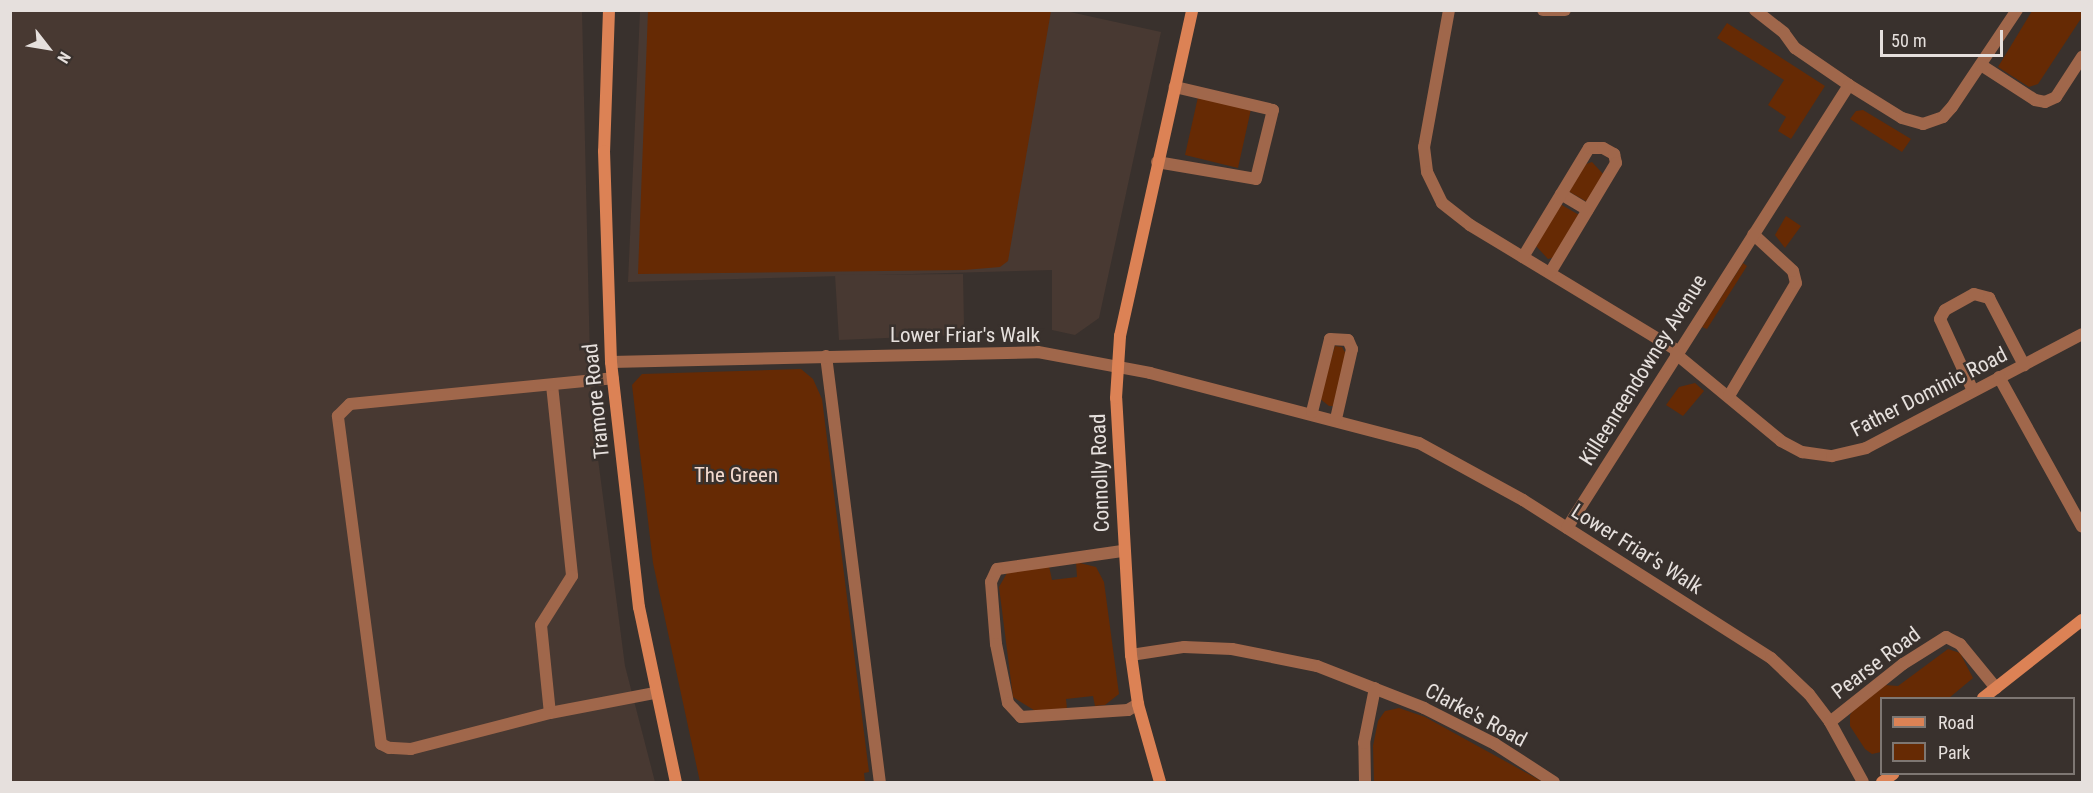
<!DOCTYPE html>
<style>
body{margin:0}
#map{position:relative;width:2093px;height:793px;overflow:hidden;background:#39312d;font-family:"Roboto Condensed",sans-serif}
div>[style]{position:absolute}
.built>*{inset:0;background:#483932}
.green>*{inset:0;background:#662a04}
.street>*{height:12px;margin:-6px;padding:0 6px;transform-origin:6px;border-radius:6px;background:#a0674b}
.secondary>*{height:12px;margin:-6px;padding:0 6px;transform-origin:6px;border-radius:6px;background:#dc8255}
span{translate:-50% -50%;white-space:nowrap;text-align:center;line-height:1.15;-webkit-text-stroke:5px #39312d;paint-order:stroke}
.street-label{font-size:21px;color:#e6e0dd}
.park-label{font-size:21px;color:#f3dacf}
.frame{position:absolute;inset:0;border:12px solid #e6e0dd;pointer-events:none}
.legend{position:absolute;left:1880px;top:697px;width:195px;height:78px;box-sizing:border-box;background:#39312d;border:2px solid #7e7773;margin:0;padding:8px 10px;list-style:none;font-size:18px;color:#e6e0dd}
.legend li{display:flex;align-items:center;gap:12px;height:30px}
.legend b{width:30px;border:2px solid #7e7773}
.north{position:absolute;left:18px;top:18px;width:60px;height:60px;-webkit-text-stroke:4px #39312d;paint-order:stroke;rotate:121deg;font-size:16px;font-weight:700;line-height:24px;text-align:center;color:#e6e0dd}
.north::after{content:'';display:block;margin:auto;width:21px;height:27px;background:#e6e0dd;clip-path:polygon(50% 0,100% 100%,50% 72%,0 100%)}
.scale{position:absolute;left:1880px;top:30px;width:123px;height:27px;box-sizing:border-box;border:3px solid #e6e0dd;border-top:0;padding-left:8px;font-size:18px;line-height:21px;white-space:nowrap;color:#e6e0dd;-webkit-text-stroke:4px #39312d;paint-order:stroke}
</style>
<div id="map">
<div class="built">
<i style="clip-path:polygon(1061px 10px,1161px 32px,1099px 318px,1075px 335px,1052px 330px,1052px 270px,628px 282px,640px 11px)"></i>
<i style="clip-path:polygon(10px 11px,582px 11px,591px 405px,625px 666px,655px 782px,11px 782px)"></i>
<i style="clip-path:polygon(963px 274px,964px 326px,957px 335px,839px 340px,835px 275px)"></i>
</div>
<div class="green">
<i style="clip-path:polygon(648px 11px,1051px 11px,1008px 261px,1000px 267px,964px 270px,638px 274px)"></i>
<i style="clip-path:polygon(2032px 11px,2082px 11px,2082px 17px,2038px 84px,2029px 87px,1998px 67px)"></i>
<i style="clip-path:polygon(1727px 23px,1825px 86px,1791px 139px,1778px 131px,1786px 117px,1768px 105px,1784px 80px,1717px 38px)"></i>
<i style="clip-path:polygon(1198px 97px,1251px 109px,1238px 168px,1185px 155px)"></i>
<i style="clip-path:polygon(1863px 110px,1911px 139px,1902px 152px,1850px 119px,1856px 111px)"></i>
<i style="clip-path:polygon(1592px 162px,1604px 175px,1589px 203px,1568px 191px,1586px 164px)"></i>
<i style="clip-path:polygon(1560px 204px,1581px 216px,1555px 257px,1548px 259px,1536px 246px)"></i>
<i style="clip-path:polygon(1786px 216px,1801px 226px,1785px 248px,1775px 235px)"></i>
<i style="clip-path:polygon(1743px 263px,1747px 266px,1707px 329px,1702px 327px)"></i>
<i style="clip-path:polygon(1335px 346px,1342px 347px,1346px 354px,1333px 406px,1329px 406px,1319px 398px)"></i>
<i style="clip-path:polygon(801px 369px,813px 379px,822px 399px,869px 772px,864px 773px,865px 782px,700px 782px,653px 563px,632px 385px,642px 374px)"></i>
<i style="clip-path:polygon(1695px 383px,1704px 391px,1683px 416px,1666px 405px,1679px 387px)"></i>
<i style="clip-path:polygon(1076px 562px,1096px 567px,1104px 582px,1119px 694px,1105px 705px,1095px 706px,1093px 696px,1066px 699px,1067px 709px,1037px 712px,1013px 697px,999px 587px,1007px 573px,1049px 566px,1052px 580px,1077px 577px)"></i>
<i style="clip-path:polygon(1948px 649px,1960px 653px,1973px 678px,1949px 698px,1882px 698px,1881px 752px,1872px 754px,1865px 749px,1850px 726px,1850px 715px,1857px 705px,1885px 685px,1898px 686px)"></i>
<i style="clip-path:polygon(1399px 708px,1425px 717px,1543px 782px,1374px 782px,1373px 746px,1378px 721px,1385px 711px)"></i>
</div>
<div class="street">
<i style="left:1449px;top:10px;width:139px;rotate:100.3deg"></i>
<i style="left:1424px;top:147px;width:25px;rotate:83deg"></i>
<i style="left:1427px;top:172px;width:34px;rotate:64deg"></i>
<i style="left:1442px;top:203px;width:36px;rotate:38deg"></i>
<i style="left:1470px;top:225px;width:243px;rotate:31.2deg"></i>
<i style="left:1543px;top:10px;width:22px"></i>
<i style="left:1755px;top:10px;width:37px;rotate:38deg"></i>
<i style="left:1784px;top:33px;width:19px;rotate:54deg"></i>
<i style="left:1795px;top:48px;width:65px;rotate:34.4deg"></i>
<i style="left:1849px;top:85px;width:62px;rotate:31.9deg"></i>
<i style="left:1902px;top:118px;width:22px;rotate:16deg"></i>
<i style="left:1923px;top:124px;width:21px;rotate:-19deg"></i>
<i style="left:1943px;top:117px;width:13px;rotate:-48deg"></i>
<i style="left:1952px;top:107px;width:117px;rotate:-56.2deg"></i>
<i style="left:1981px;top:65px;width:64px;rotate:32.9deg"></i>
<i style="left:2035px;top:100px;width:10px;rotate:11deg"></i>
<i style="left:2045px;top:102px;width:12px;rotate:-24deg"></i>
<i style="left:2056px;top:97px;width:48px;rotate:-57deg"></i>
<i style="left:1157px;top:162px;width:100px;rotate:9.7deg"></i>
<i style="left:1256px;top:179px;width:71px;rotate:-76.2deg"></i>
<i style="left:1273px;top:110px;width:101px;rotate:-166.8deg"></i>
<i style="left:1561px;top:194px;width:31px;rotate:31deg"></i>
<i style="left:1523px;top:257px;width:127px;rotate:-58.8deg"></i>
<i style="left:1589px;top:148px;width:14px"></i>
<i style="left:1603px;top:148px;width:13px;rotate:29deg"></i>
<i style="left:1614px;top:154px;width:9px;rotate:77deg"></i>
<i style="left:1616px;top:163px;width:128px;rotate:121deg"></i>
<i style="left:1676px;top:354px;width:136px;rotate:39.6deg"></i>
<i style="left:1781px;top:441px;width:24px;rotate:28deg"></i>
<i style="left:1802px;top:452px;width:30px;rotate:8deg"></i>
<i style="left:1832px;top:456px;width:35px;rotate:-13deg"></i>
<i style="left:1866px;top:448px;width:244px;rotate:-27.8deg"></i>
<i style="left:826px;top:356px;width:429px;rotate:82.8deg"></i>
<i style="left:611px;top:362px;width:427px;rotate:-1.3deg"></i>
<i style="left:1038px;top:352px;width:114px;rotate:10.6deg"></i>
<i style="left:1150px;top:373px;width:278px;rotate:14.6deg"></i>
<i style="left:1419px;top:443px;width:119px;rotate:28.7deg"></i>
<i style="left:1523px;top:500px;width:294px;rotate:32.5deg"></i>
<i style="left:1771px;top:658px;width:52px;rotate:43.5deg"></i>
<i style="left:1809px;top:694px;width:35px;rotate:53deg"></i>
<i style="left:1830px;top:722px;width:68px;rotate:61.2deg"></i>
<i style="left:1999px;top:377px;width:171px;rotate:61deg"></i>
<i style="left:552px;top:385px;width:192px;rotate:84deg"></i>
<i style="left:572px;top:576px;width:58px;rotate:122.3deg"></i>
<i style="left:541px;top:625px;width:88px;rotate:84.2deg"></i>
<i style="left:550px;top:713px;width:107px;rotate:-10.8deg"></i>
<i style="left:1973px;top:391px;width:79px;rotate:-114.6deg"></i>
<i style="left:1940px;top:319px;width:10px;rotate:-61deg"></i>
<i style="left:1945px;top:310px;width:33px;rotate:-29deg"></i>
<i style="left:1974px;top:294px;width:16px;rotate:15deg"></i>
<i style="left:1989px;top:298px;width:76px;rotate:62.4deg"></i>
<i style="left:1729px;top:396px;width:131px;rotate:-59.3deg"></i>
<i style="left:1796px;top:283px;width:12px;rotate:-104deg"></i>
<i style="left:1793px;top:271px;width:54px;rotate:-137.2deg"></i>
<i style="left:1312px;top:412px;width:75px;rotate:-76.1deg"></i>
<i style="left:1330px;top:339px;width:18px;rotate:3deg"></i>
<i style="left:1348px;top:340px;width:10px;rotate:66deg"></i>
<i style="left:1352px;top:349px;width:72px;rotate:102.9deg"></i>
<i style="left:1567px;top:528px;width:525px;rotate:-57.52deg"></i>
<i style="left:1122px;top:551px;width:126px;rotate:171.8deg"></i>
<i style="left:997px;top:569px;width:14px;rotate:115deg"></i>
<i style="left:991px;top:582px;width:62px;rotate:85.4deg"></i>
<i style="left:996px;top:644px;width:60px;rotate:78.5deg"></i>
<i style="left:1008px;top:703px;width:19px;rotate:47deg"></i>
<i style="left:1021px;top:717px;width:107px;rotate:-3.7deg"></i>
<i style="left:1128px;top:710px;width:12px;rotate:-31deg"></i>
<i style="left:1131px;top:655px;width:54px;rotate:-8.6deg"></i>
<i style="left:1184px;top:647px;width:48px;rotate:2.4deg"></i>
<i style="left:1232px;top:649px;width:87px;rotate:11.3deg"></i>
<i style="left:1317px;top:666px;width:115px;rotate:21.4deg"></i>
<i style="left:1424px;top:708px;width:80px;rotate:26.9deg"></i>
<i style="left:1495px;top:744px;width:70px;rotate:32.8deg"></i>
<i style="left:550px;top:713px;width:144px;rotate:165.5deg"></i>
<i style="left:411px;top:749px;width:22px;rotate:-177deg"></i>
<i style="left:389px;top:748px;width:9px;rotate:-153deg"></i>
<i style="left:381px;top:744px;width:331px;rotate:-97.5deg"></i>
<i style="left:338px;top:416px;width:17px;rotate:-45deg"></i>
<i style="left:350px;top:404px;width:264px;rotate:-5.6deg"></i>
<i style="left:1830px;top:722px;width:93px;rotate:-38.5deg"></i>
<i style="left:1903px;top:664px;width:51px;rotate:-32.1deg"></i>
<i style="left:1946px;top:637px;width:16px;rotate:27deg"></i>
<i style="left:1960px;top:644px;width:57px;rotate:50.7deg"></i>
<i style="left:1365px;top:782px;width:39px;rotate:-91deg"></i>
<i style="left:1364px;top:743px;width:56px;rotate:-78.7deg"></i>
</div>
<div class="secondary">
<i style="left:609px;top:10px;width:141px;rotate:92deg"></i>
<i style="left:604px;top:151px;width:211px;rotate:88.1deg"></i>
<i style="left:611px;top:362px;width:247px;rotate:83.5deg"></i>
<i style="left:639px;top:607px;width:179px;rotate:78.1deg"></i>
<i style="left:1983px;top:698px;width:126px;rotate:-38.2deg"></i>
<i style="left:1160px;top:782px;width:81px;rotate:-105.8deg"></i>
<i style="left:1138px;top:704px;width:49px;rotate:-98.1deg"></i>
<i style="left:1131px;top:655px;width:257px;rotate:-93.3deg"></i>
<i style="left:1116px;top:398px;width:62px;rotate:-86.3deg"></i>
<i style="left:1120px;top:336px;width:334px;rotate:-77.5deg"></i>
<i style="left:1882px;top:782px;width:14px;rotate:-36deg"></i>
</div>
<div class="street-label">
<span style="left:965px;top:335px">Lower Friar's Walk</span>
<span style="left:1643px;top:370px;rotate:-58deg">Killeenreendowney Avenue</span>
<span style="left:1929px;top:392px;rotate:-27deg">Father Dominic Road</span>
<span style="left:596px;top:401px;rotate:-96deg">Tramore Road</span>
<span style="left:1100px;top:473px;rotate:-92deg">Connolly Road</span>
<span style="left:1637px;top:549px;rotate:32deg">Lower Friar's Walk</span>
<span style="left:1876px;top:663px;rotate:-37deg">Pearse Road</span>
<span style="left:1476px;top:715px;rotate:28deg">Clarke's Road</span>
</div>
<div class="park-label">
<span style="left:736px;top:475px">The Green</span>
</div>
<div class="frame"></div>
<ul class="legend">
<li><b style="height:8px;background:#dc8255"></b>Road</li>
<li><b style="height:16px;background:#662a04"></b>Park</li>
</ul>
<div class="north">N</div>
<div class="scale">50 m</div>
</div>
